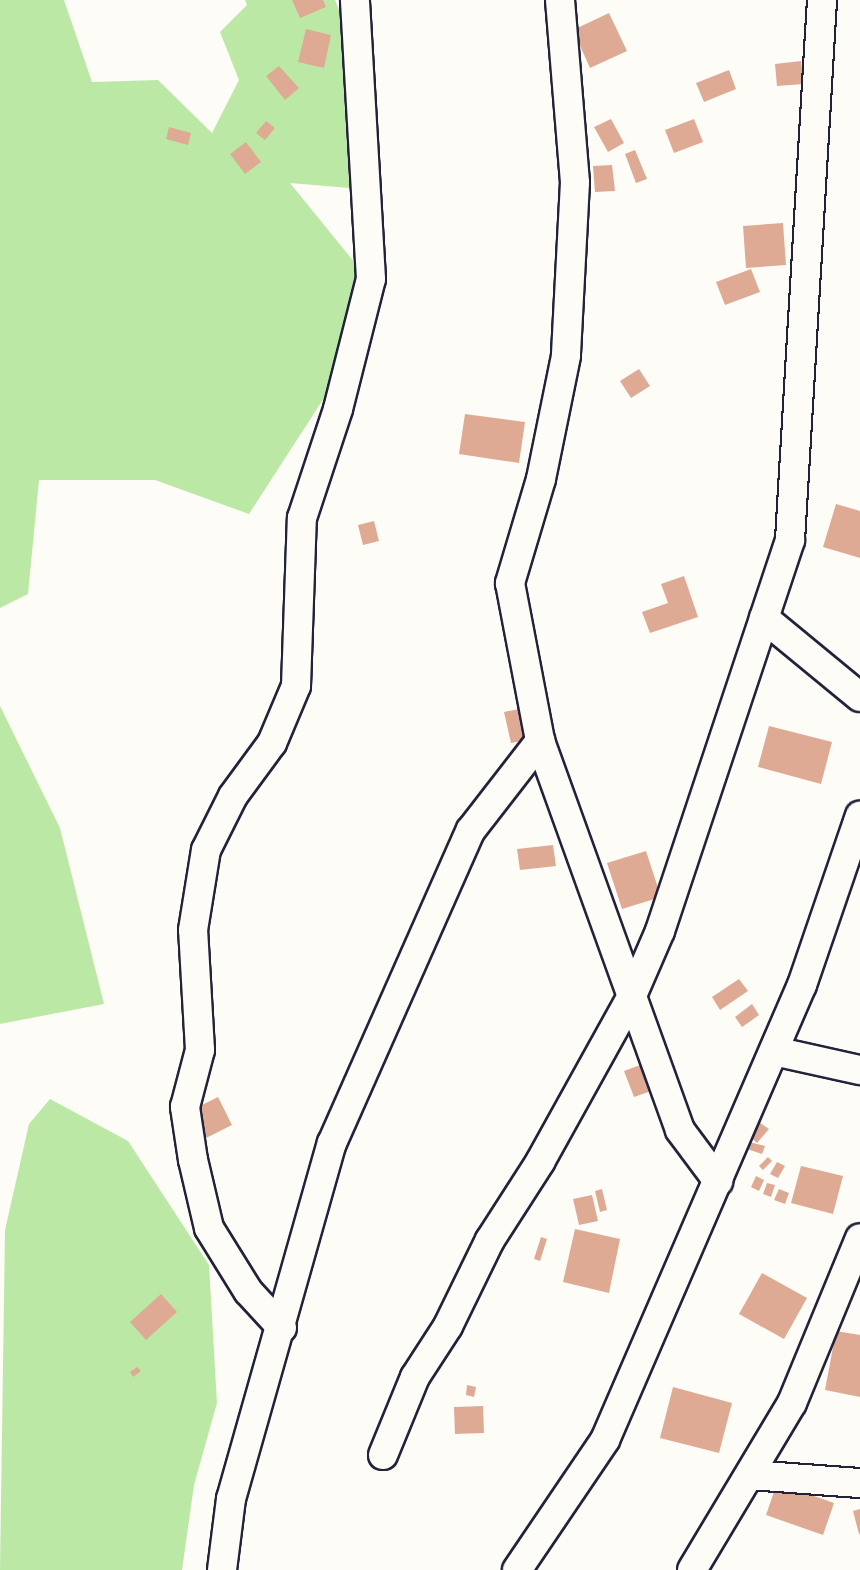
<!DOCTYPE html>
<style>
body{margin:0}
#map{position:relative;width:860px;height:1570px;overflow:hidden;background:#fdfcf7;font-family:"Comic Neue",sans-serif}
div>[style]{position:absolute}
.green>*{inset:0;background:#bce8a6}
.building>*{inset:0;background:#dfaa94}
.roads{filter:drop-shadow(2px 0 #22223b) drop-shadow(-2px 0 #22223b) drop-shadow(0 2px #22223b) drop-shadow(0 -2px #22223b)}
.minor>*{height:28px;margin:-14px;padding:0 14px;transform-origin:14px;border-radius:14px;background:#fdfcf7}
span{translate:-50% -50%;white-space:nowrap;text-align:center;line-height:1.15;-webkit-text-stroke:6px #fdfcf7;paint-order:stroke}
</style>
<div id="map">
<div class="green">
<i style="clip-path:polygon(0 0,64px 0,92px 82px,158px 80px,212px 133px,239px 80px,220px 32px,247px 5px,245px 0,335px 0,356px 51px,361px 189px,290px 183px,372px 284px,344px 367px,249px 514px,155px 480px,39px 480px,28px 594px,0 608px)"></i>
<i style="clip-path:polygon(0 706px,60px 828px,104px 1004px,0 1024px)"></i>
<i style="clip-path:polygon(50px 1099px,128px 1141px,209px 1265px,217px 1403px,194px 1485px,182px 1570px,0 1570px,5px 1230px,29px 1124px)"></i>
</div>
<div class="building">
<i style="clip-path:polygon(292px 0,323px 0,326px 7px,300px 18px)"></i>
<i style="clip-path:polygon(609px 13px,627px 51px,590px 68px,573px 30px)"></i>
<i style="clip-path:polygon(306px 29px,331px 35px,324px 68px,298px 62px)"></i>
<i style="clip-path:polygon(801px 61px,804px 84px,777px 86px,775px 64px)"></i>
<i style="clip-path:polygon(279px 66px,299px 88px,285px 100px,266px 76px)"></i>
<i style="clip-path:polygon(729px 70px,736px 89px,704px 102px,696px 83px)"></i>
<i style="clip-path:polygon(611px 119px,624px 143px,608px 152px,594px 127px)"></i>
<i style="clip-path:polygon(694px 119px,703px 142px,674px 153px,665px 130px)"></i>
<i style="clip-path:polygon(266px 121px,275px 128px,265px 140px,256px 133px)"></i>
<i style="clip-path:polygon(169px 127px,191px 133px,188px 145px,166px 139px)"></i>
<i style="clip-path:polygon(246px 142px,261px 162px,245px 174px,230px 154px)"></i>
<i style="clip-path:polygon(635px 150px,647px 179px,636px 183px,625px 154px)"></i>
<i style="clip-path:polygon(612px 165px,615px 191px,595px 192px,593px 166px)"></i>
<i style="clip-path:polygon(783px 223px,786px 265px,746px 268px,743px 226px)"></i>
<i style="clip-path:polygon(751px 269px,760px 292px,725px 305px,716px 282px)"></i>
<i style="clip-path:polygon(639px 369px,650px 386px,631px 398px,620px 381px)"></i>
<i style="clip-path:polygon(465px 414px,525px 422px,519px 463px,459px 454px)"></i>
<i style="clip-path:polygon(836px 504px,860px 511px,860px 558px,823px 547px)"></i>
<i style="clip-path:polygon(374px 521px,379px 541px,363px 545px,358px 525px)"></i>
<i style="clip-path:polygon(684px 576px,698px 617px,650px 633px,642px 612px,668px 603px,661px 584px)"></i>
<i style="clip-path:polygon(524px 708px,531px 739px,511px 743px,504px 712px)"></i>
<i style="clip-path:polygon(769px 726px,832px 742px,821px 784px,758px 767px)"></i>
<i style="clip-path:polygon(553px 845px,556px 866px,520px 870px,517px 849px)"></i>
<i style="clip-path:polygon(646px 851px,661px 897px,622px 909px,607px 863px)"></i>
<i style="clip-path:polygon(739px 979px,748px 991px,720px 1010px,712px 997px)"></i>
<i style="clip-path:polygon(752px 1004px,759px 1015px,742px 1027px,735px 1017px)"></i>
<i style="clip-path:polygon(643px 1064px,654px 1090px,634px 1097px,624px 1071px)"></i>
<i style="clip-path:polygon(218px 1097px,232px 1125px,202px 1140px,188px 1112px)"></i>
<i style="clip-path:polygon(756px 1120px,769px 1129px,757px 1143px,746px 1133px)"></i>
<i style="clip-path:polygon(749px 1142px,765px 1146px,762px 1154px,747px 1149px)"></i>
<i style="clip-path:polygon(768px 1157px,772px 1161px,763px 1170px,759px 1166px)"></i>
<i style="clip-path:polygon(777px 1162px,785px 1166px,778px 1178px,770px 1174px)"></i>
<i style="clip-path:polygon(801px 1166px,843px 1176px,833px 1214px,791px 1203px)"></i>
<i style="clip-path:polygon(756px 1176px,764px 1180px,759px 1191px,751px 1187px)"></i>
<i style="clip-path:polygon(767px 1183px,775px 1185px,771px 1197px,763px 1194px)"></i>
<i style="clip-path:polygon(602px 1189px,607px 1210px,600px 1212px,595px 1191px)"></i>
<i style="clip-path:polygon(779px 1189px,789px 1193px,785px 1204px,774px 1200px)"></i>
<i style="clip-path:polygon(592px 1195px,598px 1221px,579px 1225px,573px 1199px)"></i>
<i style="clip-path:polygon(575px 1229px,620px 1239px,609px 1293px,563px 1282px)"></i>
<i style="clip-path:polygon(541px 1237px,547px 1239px,540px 1261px,534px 1259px)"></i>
<i style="clip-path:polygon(762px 1273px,807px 1298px,784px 1339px,739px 1314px)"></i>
<i style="clip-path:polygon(161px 1294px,177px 1312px,146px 1340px,130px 1322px)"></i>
<i style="clip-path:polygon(836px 1331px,860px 1335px,860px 1397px,825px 1390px)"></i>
<i style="clip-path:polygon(137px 1367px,141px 1371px,133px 1377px,130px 1372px)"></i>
<i style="clip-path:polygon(467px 1385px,476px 1387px,474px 1397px,466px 1395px)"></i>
<i style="clip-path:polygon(673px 1387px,732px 1403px,719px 1453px,660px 1438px)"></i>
<i style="clip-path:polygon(483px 1406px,484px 1433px,455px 1434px,454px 1407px)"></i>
<i style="clip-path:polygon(777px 1483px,834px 1503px,823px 1535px,766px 1515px)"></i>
<i style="clip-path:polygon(860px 1509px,860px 1534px,859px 1534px,853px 1511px)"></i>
</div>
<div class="roads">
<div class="minor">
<i style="left:560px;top:0;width:183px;rotate:85.3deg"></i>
<i style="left:575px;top:182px;width:174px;rotate:93deg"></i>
<i style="left:566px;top:356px;width:126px;rotate:101.5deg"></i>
<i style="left:541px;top:479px;width:109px;rotate:106.6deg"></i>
<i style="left:510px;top:583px;width:161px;rotate:79.2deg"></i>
<i style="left:540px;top:741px;width:413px;rotate:70.2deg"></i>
<i style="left:680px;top:1130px;width:64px;rotate:53.3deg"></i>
<i style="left:764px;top:618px;width:124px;rotate:39.5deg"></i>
<i style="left:774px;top:1051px;width:88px;rotate:12.5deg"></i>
<i style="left:282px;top:1328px;width:50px;rotate:-132.6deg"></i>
<i style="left:248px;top:1291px;width:74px;rotate:-121.8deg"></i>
<i style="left:209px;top:1228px;width:70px;rotate:-103.2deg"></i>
<i style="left:193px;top:1160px;width:54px;rotate:-98.6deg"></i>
<i style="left:185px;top:1107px;width:59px;rotate:-75.3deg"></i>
<i style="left:200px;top:1050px;width:120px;rotate:-93.3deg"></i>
<i style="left:193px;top:930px;width:81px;rotate:-80.8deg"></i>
<i style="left:206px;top:850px;width:60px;rotate:-63.4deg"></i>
<i style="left:233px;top:796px;width:66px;rotate:-53.7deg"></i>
<i style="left:272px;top:743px;width:62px;rotate:-67.2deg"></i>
<i style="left:296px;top:686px;width:168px;rotate:-88deg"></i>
<i style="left:302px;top:518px;width:115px;rotate:-71.7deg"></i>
<i style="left:338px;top:409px;width:134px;rotate:-75.8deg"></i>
<i style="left:371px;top:279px;width:279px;rotate:-93.3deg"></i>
<i style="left:383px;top:1455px;width:84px;rotate:-67.7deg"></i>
<i style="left:415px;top:1377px;width:61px;rotate:-57.1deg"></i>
<i style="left:448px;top:1326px;width:96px;rotate:-64deg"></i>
<i style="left:490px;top:1240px;width:93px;rotate:-57.3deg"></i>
<i style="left:540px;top:1162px;width:188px;rotate:-61deg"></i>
<i style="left:631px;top:998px;width:73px;rotate:-66.6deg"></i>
<i style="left:660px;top:931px;width:412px;rotate:-71.6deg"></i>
<i style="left:790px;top:540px;width:541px;rotate:-86.61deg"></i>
<i style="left:750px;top:1475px;width:110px;rotate:4.2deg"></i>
<i style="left:222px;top:1570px;width:72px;rotate:-82.8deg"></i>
<i style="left:231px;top:1499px;width:370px;rotate:-74.2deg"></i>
<i style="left:332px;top:1143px;width:342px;rotate:-66.1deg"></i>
<i style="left:471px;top:830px;width:113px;rotate:-52.2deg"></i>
<i style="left:517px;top:1570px;width:157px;rotate:-55.9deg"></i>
<i style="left:605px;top:1440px;width:496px;rotate:-66.6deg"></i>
<i style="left:802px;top:985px;width:179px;rotate:-71.1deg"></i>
<i style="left:692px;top:1570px;width:195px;rotate:-59.1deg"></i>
<i style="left:792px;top:1403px;width:178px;rotate:-67.6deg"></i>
</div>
</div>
</div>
